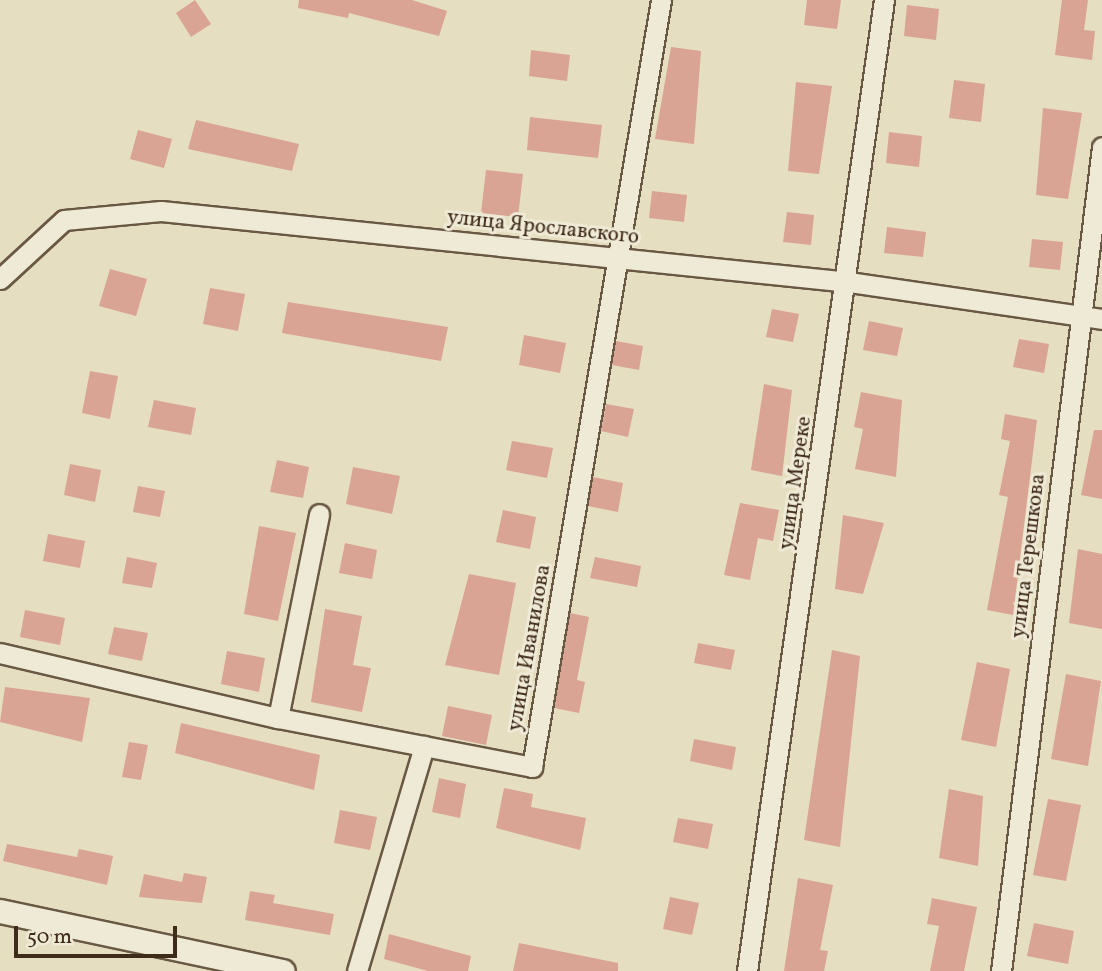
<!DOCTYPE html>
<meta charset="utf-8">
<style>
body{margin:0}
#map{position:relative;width:1102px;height:971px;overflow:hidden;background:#e6dec0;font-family:Vollkorn,serif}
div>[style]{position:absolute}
.building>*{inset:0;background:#d9a493}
.roads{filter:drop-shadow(2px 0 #695843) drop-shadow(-2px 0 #695843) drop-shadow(0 2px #695843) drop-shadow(0 -2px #695843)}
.minor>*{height:19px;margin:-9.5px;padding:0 9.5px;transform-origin:9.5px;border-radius:9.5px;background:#efead6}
.tertiary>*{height:23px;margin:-11.5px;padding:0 11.5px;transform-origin:11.5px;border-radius:11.5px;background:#efead6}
span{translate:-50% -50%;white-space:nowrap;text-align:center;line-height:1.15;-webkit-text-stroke:6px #efead6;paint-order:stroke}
.street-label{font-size:21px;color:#3f2b19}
.scale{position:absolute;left:14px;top:926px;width:163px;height:32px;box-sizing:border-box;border:4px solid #3f2b19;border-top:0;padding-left:9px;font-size:21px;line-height:24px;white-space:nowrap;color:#3f2b19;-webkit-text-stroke:5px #efead6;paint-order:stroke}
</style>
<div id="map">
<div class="building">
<i style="clip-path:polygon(195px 0,211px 24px,191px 37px,176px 13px)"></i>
<i style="clip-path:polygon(299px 0,412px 0,447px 11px,439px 36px,349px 13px,348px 18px,298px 8px)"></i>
<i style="clip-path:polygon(807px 0,841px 0,837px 29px,804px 25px)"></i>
<i style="clip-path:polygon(1062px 0,1088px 0,1084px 30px,1095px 31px,1092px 60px,1055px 55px)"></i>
<i style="clip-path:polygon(907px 5px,939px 9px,936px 40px,904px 36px)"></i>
<i style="clip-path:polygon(671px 47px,701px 51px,694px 144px,655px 139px)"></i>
<i style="clip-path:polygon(531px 50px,570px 55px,567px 81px,529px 76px)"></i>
<i style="clip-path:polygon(954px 80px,985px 84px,981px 122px,949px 118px)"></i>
<i style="clip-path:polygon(796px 82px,832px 86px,819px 174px,788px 171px)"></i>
<i style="clip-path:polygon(1043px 108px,1082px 113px,1068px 199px,1036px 195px)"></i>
<i style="clip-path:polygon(530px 117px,602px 125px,598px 158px,527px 150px)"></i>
<i style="clip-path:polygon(196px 120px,299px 144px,292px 171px,188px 149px)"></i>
<i style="clip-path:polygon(138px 130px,172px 139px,164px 168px,130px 159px)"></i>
<i style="clip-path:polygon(889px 132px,922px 136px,919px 167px,886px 163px)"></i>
<i style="clip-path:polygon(486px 170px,523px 174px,518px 217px,481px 213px)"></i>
<i style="clip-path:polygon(652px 191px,687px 195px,684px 222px,649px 218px)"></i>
<i style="clip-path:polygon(787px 212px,814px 215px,811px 245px,783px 242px)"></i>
<i style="clip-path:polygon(887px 227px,926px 232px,923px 257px,884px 253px)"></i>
<i style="clip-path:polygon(1032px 239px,1063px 242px,1060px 270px,1029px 267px)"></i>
<i style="clip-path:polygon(110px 269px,147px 279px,136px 316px,99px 306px)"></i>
<i style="clip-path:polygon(210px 288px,245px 294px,238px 331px,203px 324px)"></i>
<i style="clip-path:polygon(288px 302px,448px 327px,441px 361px,282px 333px)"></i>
<i style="clip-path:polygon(772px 309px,799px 314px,793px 342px,766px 337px)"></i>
<i style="clip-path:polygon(869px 321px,903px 328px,897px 356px,863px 350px)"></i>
<i style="clip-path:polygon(524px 335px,566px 343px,560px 373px,519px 365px)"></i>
<i style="clip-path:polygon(1019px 339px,1049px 344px,1044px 373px,1013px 367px)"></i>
<i style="clip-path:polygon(616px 341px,643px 346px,639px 370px,612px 365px)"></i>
<i style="clip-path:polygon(90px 371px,118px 376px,110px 419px,82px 413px)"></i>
<i style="clip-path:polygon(764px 384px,792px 390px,782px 476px,751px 470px)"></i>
<i style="clip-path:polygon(861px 392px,902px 400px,896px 477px,855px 469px,863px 429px,854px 427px)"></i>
<i style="clip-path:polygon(154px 400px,196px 408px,191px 435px,148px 427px)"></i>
<i style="clip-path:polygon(606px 404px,634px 409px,628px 437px,601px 431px)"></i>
<i style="clip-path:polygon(1005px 414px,1037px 420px,1013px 615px,987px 610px,1008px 497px,999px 495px,1010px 441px,1001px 439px)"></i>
<i style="clip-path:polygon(1094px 430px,1102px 430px,1102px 499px,1081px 495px)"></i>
<i style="clip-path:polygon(512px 441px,553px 448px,547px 478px,506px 470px)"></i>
<i style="clip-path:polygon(277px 460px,309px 467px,303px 498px,270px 492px)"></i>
<i style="clip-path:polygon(70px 464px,101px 470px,95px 502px,64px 495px)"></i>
<i style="clip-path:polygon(353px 467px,400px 476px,392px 514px,346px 504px)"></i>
<i style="clip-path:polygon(593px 477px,623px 483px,618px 512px,588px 506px)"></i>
<i style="clip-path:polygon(138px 486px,165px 491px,160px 517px,133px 512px)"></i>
<i style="clip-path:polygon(740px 503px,779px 510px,773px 541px,758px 538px,750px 580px,724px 575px)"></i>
<i style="clip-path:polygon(503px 510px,536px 517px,530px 549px,496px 542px)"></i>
<i style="clip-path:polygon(843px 515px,884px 523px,863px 594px,835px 589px)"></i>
<i style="clip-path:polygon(259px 526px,296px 533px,278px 621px,244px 614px)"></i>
<i style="clip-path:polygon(48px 534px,85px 541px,80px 568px,43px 561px)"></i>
<i style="clip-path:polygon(345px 543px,377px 550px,372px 579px,339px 573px)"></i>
<i style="clip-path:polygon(1078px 549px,1102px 554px,1102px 629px,1069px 623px)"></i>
<i style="clip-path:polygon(127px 557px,157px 563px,152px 588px,122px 583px)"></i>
<i style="clip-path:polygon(595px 557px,641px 566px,637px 587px,590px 578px)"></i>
<i style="clip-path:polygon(469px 574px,516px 583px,499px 675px,445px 665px)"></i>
<i style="clip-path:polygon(325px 609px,362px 616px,353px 665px,371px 668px,362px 712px,311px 702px)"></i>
<i style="clip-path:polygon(25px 610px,65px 618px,60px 645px,20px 637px)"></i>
<i style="clip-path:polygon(570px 613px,589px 617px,577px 680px,585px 682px,579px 713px,554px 708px)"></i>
<i style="clip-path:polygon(114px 627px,148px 633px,142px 661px,108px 654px)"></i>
<i style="clip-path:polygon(698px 643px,735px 650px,731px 670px,694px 663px)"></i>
<i style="clip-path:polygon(832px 650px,860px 656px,840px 847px,804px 840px)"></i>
<i style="clip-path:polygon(227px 651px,265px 658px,259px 692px,221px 684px)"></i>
<i style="clip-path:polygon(977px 662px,1010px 669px,996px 747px,961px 740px)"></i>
<i style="clip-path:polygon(1066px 674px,1101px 681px,1088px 766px,1051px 759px)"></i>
<i style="clip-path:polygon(5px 687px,90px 698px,82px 742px,0 722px)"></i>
<i style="clip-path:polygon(448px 706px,492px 715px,486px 745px,442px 736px)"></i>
<i style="clip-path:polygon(181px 723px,320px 755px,314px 790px,175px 753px)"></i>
<i style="clip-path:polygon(694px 739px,736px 747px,732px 770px,690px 761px)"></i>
<i style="clip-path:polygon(129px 742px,148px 745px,141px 780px,122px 777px)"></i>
<i style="clip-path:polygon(439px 778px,466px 784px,460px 818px,432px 812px)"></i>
<i style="clip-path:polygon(504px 788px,533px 794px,531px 807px,586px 818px,580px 850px,496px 828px)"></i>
<i style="clip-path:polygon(949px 789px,983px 796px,978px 866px,939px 858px)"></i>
<i style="clip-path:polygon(1048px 799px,1081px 805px,1066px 881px,1033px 875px)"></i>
<i style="clip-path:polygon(340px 810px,377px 817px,370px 850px,334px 843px)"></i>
<i style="clip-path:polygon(678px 818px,713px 824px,708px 849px,673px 842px)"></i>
<i style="clip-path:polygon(7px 844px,77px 857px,79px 849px,113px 856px,107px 885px,3px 861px)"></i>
<i style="clip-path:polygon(184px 873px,207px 877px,202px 903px,139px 897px,144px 874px,182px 882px)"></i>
<i style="clip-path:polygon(798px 878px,833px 885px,820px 950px,828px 951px,824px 971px,784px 971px)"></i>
<i style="clip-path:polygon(250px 891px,275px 895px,273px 903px,334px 914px,330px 935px,245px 920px)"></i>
<i style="clip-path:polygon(670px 897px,699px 903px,692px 935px,663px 929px)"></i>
<i style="clip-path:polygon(932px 898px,977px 907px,964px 971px,930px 971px,939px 926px,927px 924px)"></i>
<i style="clip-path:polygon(1034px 923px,1074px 931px,1068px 964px,1027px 956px)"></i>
<i style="clip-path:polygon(389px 934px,471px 956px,468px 971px,428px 971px,384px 959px)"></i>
<i style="clip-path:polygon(519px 943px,618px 963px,618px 971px,513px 971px)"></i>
</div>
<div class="roads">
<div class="minor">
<i style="left:0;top:279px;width:87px;rotate:-42.7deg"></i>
<i style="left:64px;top:220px;width:97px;rotate:-5.3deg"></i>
<i style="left:161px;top:211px;width:692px;rotate:5.89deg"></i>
<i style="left:849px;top:282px;width:256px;rotate:8.3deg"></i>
<i style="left:0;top:653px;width:285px;rotate:13.2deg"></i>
<i style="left:278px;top:718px;width:259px;rotate:10.9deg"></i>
<i style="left:532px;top:767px;width:778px;rotate:-80.45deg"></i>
<i style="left:278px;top:718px;width:208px;rotate:-78.6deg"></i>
<i style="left:357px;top:971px;width:235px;rotate:-73.4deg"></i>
<i style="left:747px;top:971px;width:981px;rotate:-81.97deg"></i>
<i style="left:1001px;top:971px;width:830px;rotate:-83.01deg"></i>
</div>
<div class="tertiary">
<i style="left:0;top:911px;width:289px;rotate:12deg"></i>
</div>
</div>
<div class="street-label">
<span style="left:543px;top:228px;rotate:6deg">улица Ярославского</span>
<span style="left:796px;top:483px;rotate:-82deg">улица Мереке</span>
<span style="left:1029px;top:556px;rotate:-83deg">улица Терешкова</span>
<span style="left:530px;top:648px;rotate:-80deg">улица Иванилова</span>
</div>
<div class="scale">50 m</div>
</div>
